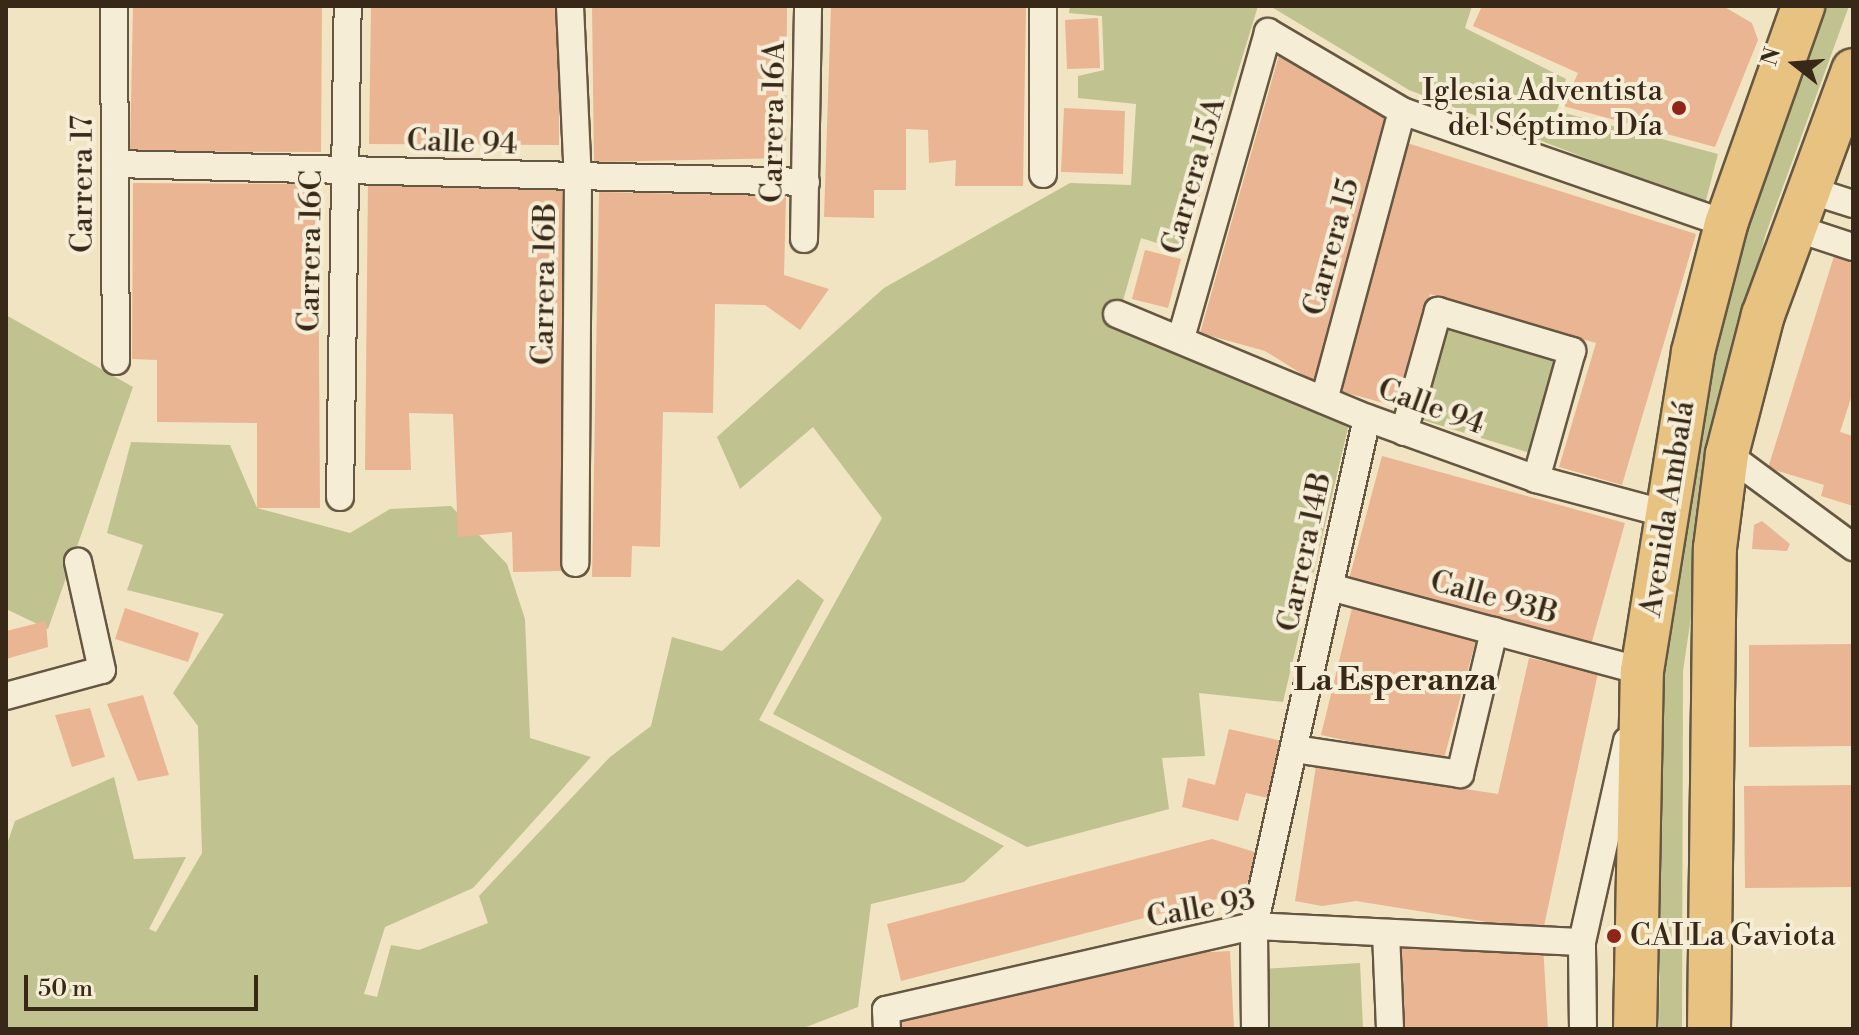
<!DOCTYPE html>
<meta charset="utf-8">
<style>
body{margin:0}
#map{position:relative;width:1859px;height:1035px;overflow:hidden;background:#f1e4c2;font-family:"Libre Bodoni",serif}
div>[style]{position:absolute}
.green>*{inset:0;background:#c0c28f}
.building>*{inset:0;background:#eab592}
.roads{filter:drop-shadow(2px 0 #665742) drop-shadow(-2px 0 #665742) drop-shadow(0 2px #665742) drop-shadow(0 -2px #665742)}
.street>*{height:26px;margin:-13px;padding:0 13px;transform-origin:13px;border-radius:13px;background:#f6edd7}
.primary>*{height:42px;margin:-21px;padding:0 21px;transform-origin:21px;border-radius:21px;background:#e8c281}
.dots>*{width:22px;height:22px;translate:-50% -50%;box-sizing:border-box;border:4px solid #f6edd7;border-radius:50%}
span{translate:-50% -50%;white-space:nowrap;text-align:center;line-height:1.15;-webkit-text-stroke:8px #f6edd7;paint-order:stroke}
.poi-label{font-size:30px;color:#382817}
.right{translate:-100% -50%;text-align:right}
.left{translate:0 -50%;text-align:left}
.street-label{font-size:30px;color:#382817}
.neighbourhood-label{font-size:32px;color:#382817;font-weight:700}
.frame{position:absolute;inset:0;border:8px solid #382817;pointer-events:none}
.north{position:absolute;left:1755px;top:24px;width:80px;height:80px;-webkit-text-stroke:6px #f6edd7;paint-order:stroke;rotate:287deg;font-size:22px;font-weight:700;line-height:32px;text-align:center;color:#382817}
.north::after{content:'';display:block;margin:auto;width:28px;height:36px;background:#382817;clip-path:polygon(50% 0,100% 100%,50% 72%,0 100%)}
.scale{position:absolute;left:24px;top:975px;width:234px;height:36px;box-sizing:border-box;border:4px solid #382817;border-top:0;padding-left:10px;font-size:24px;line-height:28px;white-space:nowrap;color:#382817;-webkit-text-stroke:6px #f6edd7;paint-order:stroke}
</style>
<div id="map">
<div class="green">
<i style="clip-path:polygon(1070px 6px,1258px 6px,1183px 251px,1141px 238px,1122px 304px,1107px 301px,1102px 319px,1180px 347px,1349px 424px,1283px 702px,1199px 693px,1205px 756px,1162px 758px,1169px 809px,1027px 847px,773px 714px,882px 518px,813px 427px,740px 489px,717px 437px,884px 288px,1070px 183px,1131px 185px,1136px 104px,1078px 98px,1078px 76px,1104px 70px,1102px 16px,1069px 13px)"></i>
<i style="clip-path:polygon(1270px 6px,1472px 6px,1465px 28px,1566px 79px,1557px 111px,1718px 154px,1705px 204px,1409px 90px)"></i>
<i style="clip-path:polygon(1826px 6px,1849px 6px,1765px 236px,1714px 462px,1683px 671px,1682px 1029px,1659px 1029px,1663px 668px,1711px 355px,1745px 231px)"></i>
<i style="clip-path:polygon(6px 315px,133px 387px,48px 629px,6px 609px)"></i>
<i style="clip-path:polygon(1446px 319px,1567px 355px,1537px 455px,1416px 418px)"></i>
<i style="clip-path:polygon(131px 442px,230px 445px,257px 508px,350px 533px,390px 509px,451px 506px,507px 564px,525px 619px,530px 738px,591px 757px,473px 888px,385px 927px,364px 994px,377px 997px,391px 945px,419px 950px,488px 923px,479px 896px,610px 757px,651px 726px,672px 637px,722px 651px,798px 579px,824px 600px,759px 720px,1004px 846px,964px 882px,871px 904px,858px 1007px,801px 1029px,6px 1029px,6px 847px,15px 821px,114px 777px,134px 859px,186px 857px,149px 929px,156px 932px,202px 853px,198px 726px,173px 693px,224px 614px,127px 590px,143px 545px,107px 533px)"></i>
<i style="clip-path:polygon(1360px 963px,1363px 1029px,1265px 1029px,1263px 969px)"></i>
</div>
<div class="building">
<i style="clip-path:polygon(133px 6px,322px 6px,321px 152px,130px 151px)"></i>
<i style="clip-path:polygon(371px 6px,559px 6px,559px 145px,369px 144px)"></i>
<i style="clip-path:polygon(592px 6px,787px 6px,786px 158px,594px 162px)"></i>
<i style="clip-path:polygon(831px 6px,1026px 6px,1023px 186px,955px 186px,956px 160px,929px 163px,928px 130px,906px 129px,906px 190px,874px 190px,874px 218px,824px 217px)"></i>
<i style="clip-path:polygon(1482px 6px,1723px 6px,1752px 23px,1758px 40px,1715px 147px,1563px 106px,1578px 73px,1473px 26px)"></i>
<i style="clip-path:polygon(1098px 18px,1100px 68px,1067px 69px,1065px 20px)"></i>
<i style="clip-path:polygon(1279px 55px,1393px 118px,1318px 384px,1265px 351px,1200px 333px)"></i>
<i style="clip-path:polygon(1064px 108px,1125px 111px,1123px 174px,1061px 172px)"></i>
<i style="clip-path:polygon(1404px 142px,1696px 234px,1622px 485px,1559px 467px,1596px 343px,1430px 294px,1398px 407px,1333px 389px)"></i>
<i style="clip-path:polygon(133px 183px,318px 184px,320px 508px,257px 508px,257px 423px,157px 422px,157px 360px,132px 359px)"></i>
<i style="clip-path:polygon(368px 183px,566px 187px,562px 571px,513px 572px,512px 532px,458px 537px,453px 414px,409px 413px,411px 470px,365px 470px)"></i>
<i style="clip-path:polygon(599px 192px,786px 196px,784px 275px,829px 289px,800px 330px,765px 305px,715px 304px,713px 413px,663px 412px,660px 547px,632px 546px,631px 577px,592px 577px)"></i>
<i style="clip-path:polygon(1145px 250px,1181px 259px,1168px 308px,1132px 299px)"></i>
<i style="clip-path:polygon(1834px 256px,1853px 261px,1853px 392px,1840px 432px,1853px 436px,1853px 506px,1821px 496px,1824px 485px,1768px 468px)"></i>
<i style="clip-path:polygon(1382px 456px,1625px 523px,1591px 645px,1349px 579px)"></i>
<i style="clip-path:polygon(1762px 521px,1790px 544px,1787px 551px,1752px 549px,1754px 525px)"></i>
<i style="clip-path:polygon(1353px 604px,1477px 636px,1443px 762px,1321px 735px)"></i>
<i style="clip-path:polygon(125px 608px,199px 633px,188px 662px,115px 639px)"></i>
<i style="clip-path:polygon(46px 621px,48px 647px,6px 659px,6px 631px)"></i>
<i style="clip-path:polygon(1853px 644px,1853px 746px,1749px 747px,1749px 645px)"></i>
<i style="clip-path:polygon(1529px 658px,1598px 673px,1543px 931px,1356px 901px,1322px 906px,1295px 901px,1316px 766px,1498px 794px)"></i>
<i style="clip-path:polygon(143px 695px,169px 775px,138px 781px,107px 704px)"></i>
<i style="clip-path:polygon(90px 708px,105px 757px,72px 767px,55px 715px)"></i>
<i style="clip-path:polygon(1229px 729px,1286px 742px,1272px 799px,1246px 793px,1238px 821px,1182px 807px,1188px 778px,1215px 785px)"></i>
<i style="clip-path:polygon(1853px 785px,1853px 887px,1745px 888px,1744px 786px)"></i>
<i style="clip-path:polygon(1212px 839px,1258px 853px,1244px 892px,901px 981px,887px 924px)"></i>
<i style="clip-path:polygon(1543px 945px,1548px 1029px,1398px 1029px,1396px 949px)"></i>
<i style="clip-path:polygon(1230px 951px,1234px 1029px,902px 1029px,899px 1014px,1173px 954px)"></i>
</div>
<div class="roads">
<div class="street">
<i style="left:114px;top:6px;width:355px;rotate:89.7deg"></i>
<i style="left:570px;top:6px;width:174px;rotate:87.4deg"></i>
<i style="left:578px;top:180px;width:383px;rotate:90.4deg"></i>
<i style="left:116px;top:164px;width:690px;rotate:1.49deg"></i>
<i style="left:1043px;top:174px;width:168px;rotate:-90deg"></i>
<i style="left:1806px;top:189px;width:49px;rotate:17.7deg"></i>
<i style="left:1792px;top:227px;width:64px;rotate:18.2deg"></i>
<i style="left:804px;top:239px;width:233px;rotate:-89deg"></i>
<i style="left:1117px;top:314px;width:271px;rotate:22.6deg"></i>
<i style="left:1367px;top:418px;width:180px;rotate:19.8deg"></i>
<i style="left:1536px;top:479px;width:136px;rotate:15deg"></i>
<i style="left:1181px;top:338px;width:318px;rotate:-74.1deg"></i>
<i style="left:1268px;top:32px;width:156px;rotate:30.5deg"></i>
<i style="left:1402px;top:111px;width:343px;rotate:19.2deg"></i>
<i style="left:1324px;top:400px;width:299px;rotate:-74.9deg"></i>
<i style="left:1404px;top:432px;width:126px;rotate:-74.3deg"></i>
<i style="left:1438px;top:311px;width:140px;rotate:16.6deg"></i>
<i style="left:1572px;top:351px;width:133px;rotate:105.7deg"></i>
<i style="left:1727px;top:454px;width:157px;rotate:36.4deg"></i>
<i style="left:340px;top:497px;width:491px;rotate:-89.1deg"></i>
<i style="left:1330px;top:587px;width:323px;rotate:15.1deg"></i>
<i style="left:1642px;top:671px;width:13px;rotate:103deg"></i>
<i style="left:6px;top:696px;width:99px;rotate:-15.2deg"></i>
<i style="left:102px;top:670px;width:111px;rotate:-102.5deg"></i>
<i style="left:1295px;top:749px;width:167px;rotate:8.6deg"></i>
<i style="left:1460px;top:774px;width:147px;rotate:-76.6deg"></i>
<i style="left:1386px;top:933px;width:96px;rotate:87.6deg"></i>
<i style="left:887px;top:1029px;width:19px;rotate:-93deg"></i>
<i style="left:886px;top:1010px;width:377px;rotate:-12.9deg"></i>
<i style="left:1254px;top:926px;width:328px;rotate:2.8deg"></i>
<i style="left:1255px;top:1029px;width:103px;rotate:-90.6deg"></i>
<i style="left:1254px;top:926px;width:520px;rotate:-77.46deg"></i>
<i style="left:1583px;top:1029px;width:87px;rotate:-90.7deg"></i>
<i style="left:1582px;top:942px;width:206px;rotate:-77.4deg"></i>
</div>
<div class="primary">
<i style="left:1635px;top:1029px;width:358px;rotate:-88.9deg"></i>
<i style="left:1642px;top:671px;width:323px;rotate:-80.9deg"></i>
<i style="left:1693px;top:352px;width:132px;rotate:-75.5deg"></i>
<i style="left:1726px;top:224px;width:231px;rotate:-70.5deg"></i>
<i style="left:1709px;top:1029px;width:481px;rotate:-89.3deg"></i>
<i style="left:1715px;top:548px;width:95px;rotate:-82.7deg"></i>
<i style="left:1727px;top:454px;width:144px;rotate:-75.5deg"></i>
<i style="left:1763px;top:315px;width:261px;rotate:-69.8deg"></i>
</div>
</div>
<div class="dots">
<i style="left:1679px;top:108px;background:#8f2418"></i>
<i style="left:1614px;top:936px;background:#8f2418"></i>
</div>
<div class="poi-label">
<span class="right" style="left:1663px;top:108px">Iglesia Adventista<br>del Séptimo Día</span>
<span class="left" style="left:1630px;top:936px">CAI La Gaviota</span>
</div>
<div class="street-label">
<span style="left:774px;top:122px;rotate:-89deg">Carrera 16A</span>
<span style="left:462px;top:143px;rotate:2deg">Calle 94</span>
<span style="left:1194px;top:176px;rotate:-74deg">Carrera 15A</span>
<span style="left:83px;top:184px;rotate:-90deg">Carrera 17</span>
<span style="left:1332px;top:247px;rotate:-75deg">Carrera 15</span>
<span style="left:311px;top:251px;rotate:-89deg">Carrera 16C</span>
<span style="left:545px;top:284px;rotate:-89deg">Carrera 16B</span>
<span style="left:1431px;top:407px;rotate:20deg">Calle 94</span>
<span style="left:1668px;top:509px;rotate:-81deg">Avenida Ambalá</span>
<span style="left:1305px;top:552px;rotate:-78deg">Carrera 14B</span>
<span style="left:1494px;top:598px;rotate:15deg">Calle 93B</span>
<span style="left:1201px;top:909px;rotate:-10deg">Calle 93</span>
</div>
<div class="neighbourhood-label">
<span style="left:1395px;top:680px">La Esperanza</span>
</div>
<div class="frame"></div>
<div class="north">N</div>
<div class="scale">50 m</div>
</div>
